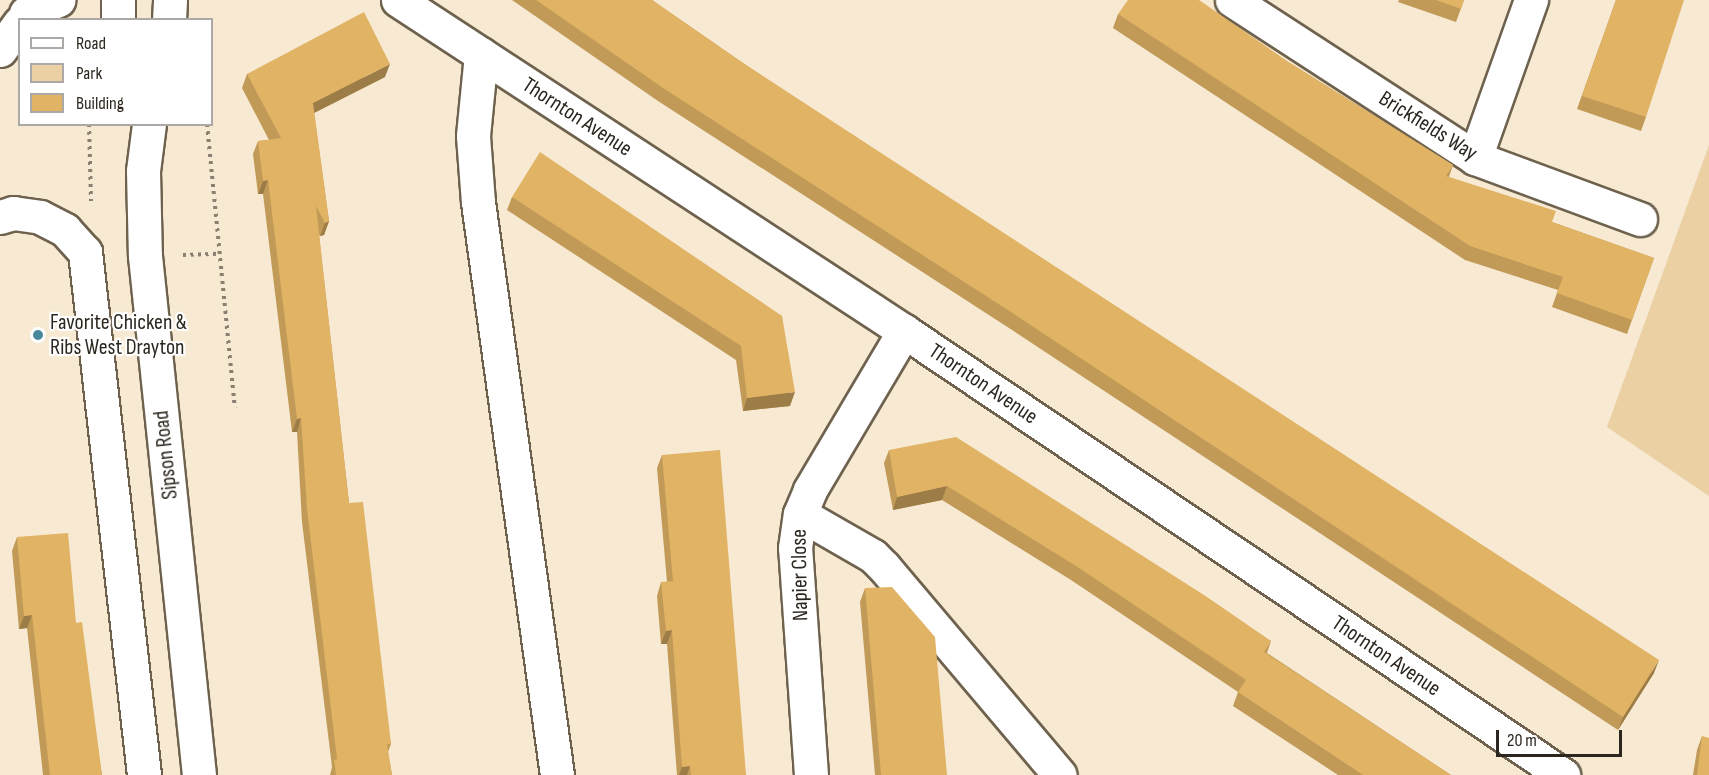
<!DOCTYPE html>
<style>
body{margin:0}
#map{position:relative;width:1709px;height:775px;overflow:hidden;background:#f7e9d2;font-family:"Sofia Sans Condensed",sans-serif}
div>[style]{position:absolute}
.green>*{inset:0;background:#ebd0a3}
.path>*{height:4px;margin-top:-2px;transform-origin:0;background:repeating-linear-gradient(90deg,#8a8071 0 3px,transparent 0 7.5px)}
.roads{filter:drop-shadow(2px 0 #6e624e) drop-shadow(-2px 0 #6e624e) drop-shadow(0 2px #6e624e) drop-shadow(0 -2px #6e624e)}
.minor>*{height:33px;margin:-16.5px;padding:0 16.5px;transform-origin:16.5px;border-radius:16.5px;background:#fff}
.wall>*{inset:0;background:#c19a57}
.shaded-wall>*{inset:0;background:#9d7d47}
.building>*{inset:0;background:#e0b365}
.dots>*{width:16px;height:16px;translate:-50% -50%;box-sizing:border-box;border:3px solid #fff;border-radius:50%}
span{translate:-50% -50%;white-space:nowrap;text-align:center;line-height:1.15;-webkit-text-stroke:4.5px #fff;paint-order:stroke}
.street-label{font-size:22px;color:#2c261e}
.poi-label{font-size:22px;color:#2c261e}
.left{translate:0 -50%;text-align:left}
.legend{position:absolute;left:18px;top:18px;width:195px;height:108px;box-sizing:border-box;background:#fff;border:2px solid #aba8a5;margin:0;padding:8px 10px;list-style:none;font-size:18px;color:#2c261e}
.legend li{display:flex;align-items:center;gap:12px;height:30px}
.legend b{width:30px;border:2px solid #aba8a5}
.scale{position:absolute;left:1496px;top:730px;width:126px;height:27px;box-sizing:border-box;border:3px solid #2c261e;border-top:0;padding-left:8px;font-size:18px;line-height:21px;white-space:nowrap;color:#2c261e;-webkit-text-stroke:4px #fff;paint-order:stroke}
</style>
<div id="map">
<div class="green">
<i style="clip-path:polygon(1709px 145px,1709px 496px,1607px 427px)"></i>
</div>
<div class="path">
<i style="left:89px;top:124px;width:77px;rotate:88.5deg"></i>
<i style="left:207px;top:124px;width:285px;rotate:84.4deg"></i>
<i style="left:183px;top:255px;width:36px;rotate:-2deg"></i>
</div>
<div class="roads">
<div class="minor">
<i style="left:398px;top:0;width:605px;rotate:33.19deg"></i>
<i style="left:904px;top:331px;width:795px;rotate:33.97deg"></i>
<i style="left:1232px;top:0;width:290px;rotate:33deg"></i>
<i style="left:1475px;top:158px;width:176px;rotate:20.3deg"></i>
<i style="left:26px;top:13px;width:35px;rotate:-22deg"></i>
<i style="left:118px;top:20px;width:20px;rotate:-90deg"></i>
<i style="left:169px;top:20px;width:20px;rotate:-87deg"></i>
<i style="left:0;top:50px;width:34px;rotate:-54deg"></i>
<i style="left:481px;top:54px;width:82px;rotate:95.6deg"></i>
<i style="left:473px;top:136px;width:66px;rotate:85.7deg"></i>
<i style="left:478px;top:202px;width:578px;rotate:82.15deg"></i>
<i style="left:149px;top:124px;width:47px;rotate:97.3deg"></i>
<i style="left:143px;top:171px;width:85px;rotate:88.7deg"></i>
<i style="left:145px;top:256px;width:522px;rotate:84.06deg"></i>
<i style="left:1475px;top:158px;width:168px;rotate:-70.5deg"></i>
<i style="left:0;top:217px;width:14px;rotate:-17deg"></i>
<i style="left:13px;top:213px;width:27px;rotate:8deg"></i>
<i style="left:40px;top:217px;width:28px;rotate:27deg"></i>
<i style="left:65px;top:230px;width:30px;rotate:48deg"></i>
<i style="left:85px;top:252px;width:526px;rotate:83.56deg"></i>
<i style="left:800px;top:514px;width:84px;rotate:29.9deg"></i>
<i style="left:873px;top:556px;width:16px;rotate:45deg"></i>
<i style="left:884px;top:567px;width:272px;rotate:49.8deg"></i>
<i style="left:811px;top:775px;width:228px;rotate:-94deg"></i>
<i style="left:795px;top:548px;width:34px;rotate:-82deg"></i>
<i style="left:800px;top:514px;width:26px;rotate:-67deg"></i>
<i style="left:810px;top:490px;width:185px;rotate:-59.4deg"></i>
</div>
</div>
<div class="wall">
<i style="clip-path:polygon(512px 0,652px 0,740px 61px,1654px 673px,1618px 730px,1009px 328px,658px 101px)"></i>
<i style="clip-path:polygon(1399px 0,1464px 0,1456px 22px,1398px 2px)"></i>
<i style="clip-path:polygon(1616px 0,1646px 117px,1641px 131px,1577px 109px)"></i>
<i style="clip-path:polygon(1118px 14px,1290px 63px,1453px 165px,1449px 177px,1552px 222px,1654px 258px,1627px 334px,1552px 307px,1558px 290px,1465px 260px,1113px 28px)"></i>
<i style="clip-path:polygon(247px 74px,385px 77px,314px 113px,329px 221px,324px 235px,320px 236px,319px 235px,349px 503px,391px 744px,388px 752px,392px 775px,330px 775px,332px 767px,302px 522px,297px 432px,292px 432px,263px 194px,258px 194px,253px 154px,258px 141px,269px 140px,242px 88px)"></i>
<i style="clip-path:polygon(512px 197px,782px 316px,790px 406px,743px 411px,736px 360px,507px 210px)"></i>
<i style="clip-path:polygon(889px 450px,1271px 641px,1267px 653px,1451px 775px,1338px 775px,1233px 706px,1238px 692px,1071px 580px,942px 500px,893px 510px,884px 463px)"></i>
<i style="clip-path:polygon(662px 455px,746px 775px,677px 775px,667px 644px,661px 644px,657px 596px,661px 582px,667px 582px,657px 468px)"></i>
<i style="clip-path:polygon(17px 537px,76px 623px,102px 775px,43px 775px,27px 628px,19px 629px,12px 551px)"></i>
<i style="clip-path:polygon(865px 588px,947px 775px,875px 775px,860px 602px)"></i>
<i style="clip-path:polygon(1702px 736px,1709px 775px,1693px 775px,1697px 750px)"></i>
</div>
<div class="shaded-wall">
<i style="clip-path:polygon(390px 64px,385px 77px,308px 116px,313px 103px)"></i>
<i style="clip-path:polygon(268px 180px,263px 194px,258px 194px,263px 181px)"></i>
<i style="clip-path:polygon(329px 221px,324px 235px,320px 236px,325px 223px)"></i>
<i style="clip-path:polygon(795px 392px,790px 406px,743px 411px,747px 398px)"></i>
<i style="clip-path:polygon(301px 418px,297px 432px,292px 432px,297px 419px)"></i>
<i style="clip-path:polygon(947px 486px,942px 500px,893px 510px,897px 497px)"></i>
<i style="clip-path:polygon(32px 615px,27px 628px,19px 629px,24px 616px)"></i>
<i style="clip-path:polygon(672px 630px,667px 644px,661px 644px,666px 631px)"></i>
<i style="clip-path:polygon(1659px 660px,1654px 673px,1618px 730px,1623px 717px)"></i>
<i style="clip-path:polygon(690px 766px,687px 775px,679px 775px,682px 767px)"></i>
</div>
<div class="building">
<i style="clip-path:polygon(536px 0,652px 0,740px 61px,1659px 660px,1623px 717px,1014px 314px,663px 88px)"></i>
<i style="clip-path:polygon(1128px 0,1199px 0,1290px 63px,1453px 165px,1446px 176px,1556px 211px,1552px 222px,1654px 258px,1632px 320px,1557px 293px,1563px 277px,1470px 246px,1118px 14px)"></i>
<i style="clip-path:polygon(1436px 0,1464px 0,1461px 9px)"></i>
<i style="clip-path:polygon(1616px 0,1684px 0,1646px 117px,1582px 96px)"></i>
<i style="clip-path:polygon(364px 12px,390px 64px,313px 103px,329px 221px,325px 223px,316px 206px,349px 503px,363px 502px,391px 744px,387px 744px,392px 775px,336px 775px,334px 760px,337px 759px,307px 509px,301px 418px,297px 419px,268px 180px,263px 181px,258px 141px,281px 138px,247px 74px)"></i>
<i style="clip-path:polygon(540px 152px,782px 316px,795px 392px,747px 398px,741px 346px,512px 197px)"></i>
<i style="clip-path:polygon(956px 437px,1204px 595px,1271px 641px,1264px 652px,1451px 775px,1363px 775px,1238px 692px,1246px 680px,1076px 566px,947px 486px,897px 497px,889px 450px)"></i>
<i style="clip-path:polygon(720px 450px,746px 775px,691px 775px,690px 766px,682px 767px,672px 630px,666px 631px,661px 582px,673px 581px,662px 455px)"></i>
<i style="clip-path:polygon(68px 533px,76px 623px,82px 622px,102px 775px,50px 775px,32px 615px,24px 616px,17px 537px)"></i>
<i style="clip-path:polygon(892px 587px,935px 637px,947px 775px,881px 775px,865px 588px)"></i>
<i style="clip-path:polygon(1702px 736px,1709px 738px,1709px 775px,1697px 775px)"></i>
</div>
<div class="dots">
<i style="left:38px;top:335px;background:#47889b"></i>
</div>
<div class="street-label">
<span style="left:577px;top:117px;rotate:33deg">Thornton Avenue</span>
<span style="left:1428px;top:126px;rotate:32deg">Brickfields Way</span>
<span style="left:983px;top:384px;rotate:34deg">Thornton Avenue</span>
<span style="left:166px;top:455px;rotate:-96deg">Sipson Road</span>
<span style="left:800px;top:575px;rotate:-91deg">Napier Close</span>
<span style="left:1386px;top:656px;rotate:34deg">Thornton Avenue</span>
</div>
<div class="poi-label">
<span class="left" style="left:50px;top:335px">Favorite Chicken &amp;<br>Ribs West Drayton</span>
</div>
<ul class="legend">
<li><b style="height:8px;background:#fff"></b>Road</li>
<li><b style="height:16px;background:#ebd0a3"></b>Park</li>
<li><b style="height:16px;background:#e0b365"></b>Building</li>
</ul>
<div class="scale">20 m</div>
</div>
